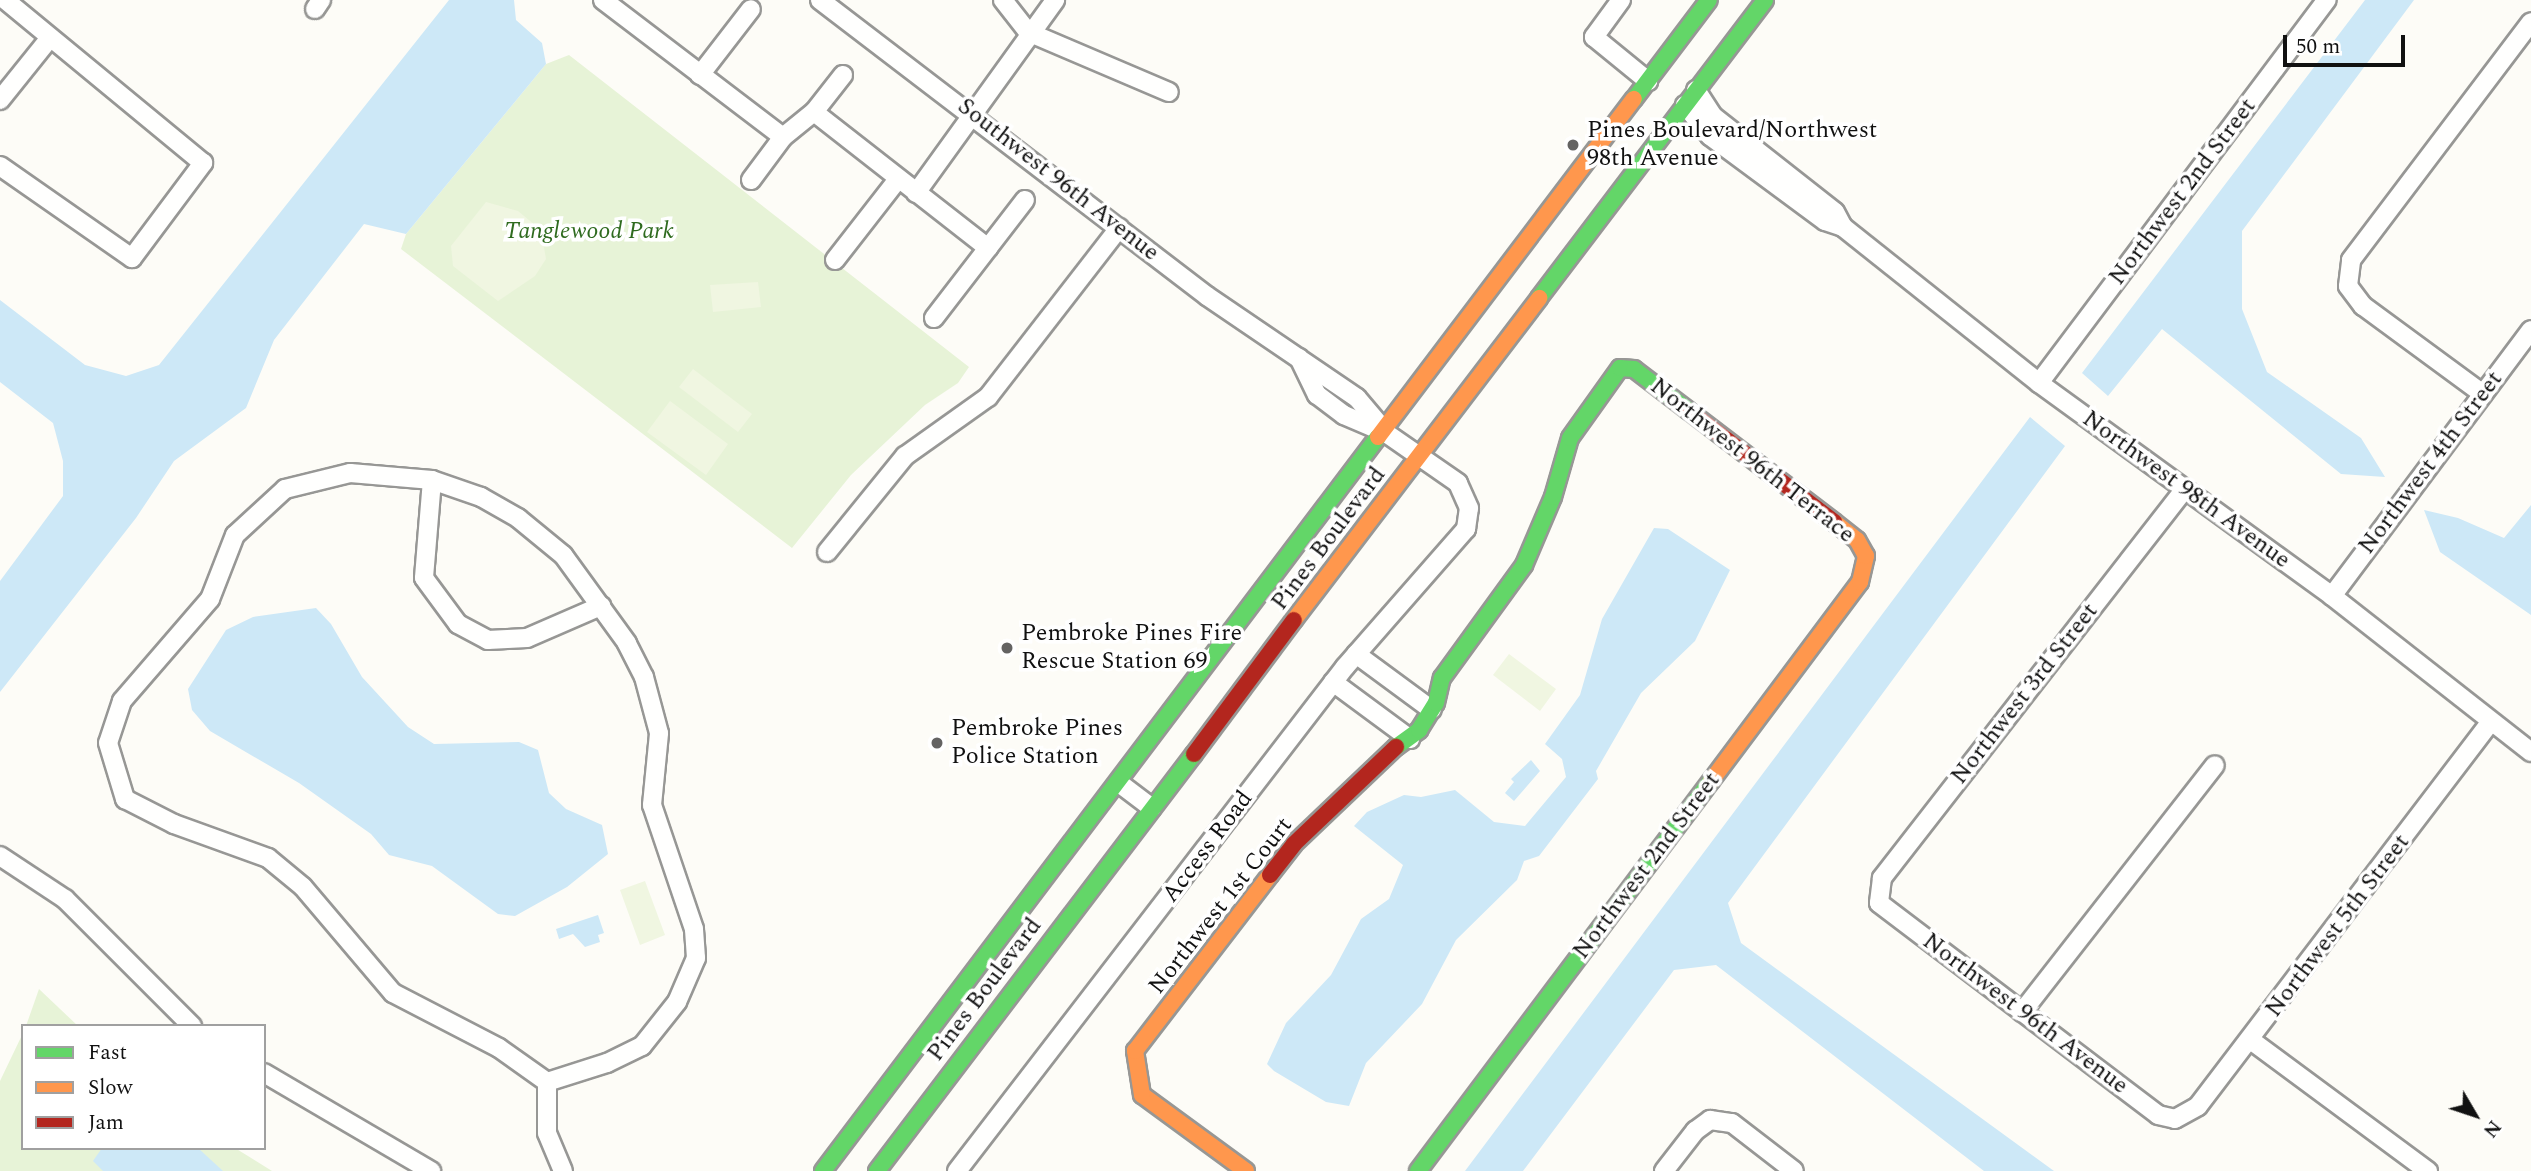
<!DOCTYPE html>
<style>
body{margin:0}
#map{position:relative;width:2531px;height:1171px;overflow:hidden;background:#fdfcf7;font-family:Spectral,serif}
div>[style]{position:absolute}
.green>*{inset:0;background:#e7f3d7}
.pitch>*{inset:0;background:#f0f6e1}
.water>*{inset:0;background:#cde8f7}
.roads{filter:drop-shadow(2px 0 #979795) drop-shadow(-2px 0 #979795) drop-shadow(0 2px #979795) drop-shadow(0 -2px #979795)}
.street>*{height:18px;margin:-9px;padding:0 9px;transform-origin:9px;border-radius:9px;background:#fffffe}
.fast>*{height:16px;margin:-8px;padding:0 8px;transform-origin:8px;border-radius:8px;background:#63d668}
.slow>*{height:16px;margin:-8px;padding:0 8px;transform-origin:8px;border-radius:8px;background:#ff974d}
.jam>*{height:16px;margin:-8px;padding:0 8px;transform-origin:8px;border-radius:8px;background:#b3261e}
.dots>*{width:19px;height:19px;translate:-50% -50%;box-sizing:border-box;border:4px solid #fff;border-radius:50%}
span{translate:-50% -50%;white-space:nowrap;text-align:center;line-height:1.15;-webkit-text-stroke:7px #fff;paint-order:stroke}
.poi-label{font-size:24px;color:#111}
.left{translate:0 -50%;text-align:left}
.street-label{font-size:24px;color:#111}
.park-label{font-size:24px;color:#2f6b1f;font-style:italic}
.legend{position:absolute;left:21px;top:1024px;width:245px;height:126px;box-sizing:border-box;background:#fff;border:2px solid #a0a0a0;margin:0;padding:9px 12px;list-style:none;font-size:21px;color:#111}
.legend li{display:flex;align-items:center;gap:14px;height:35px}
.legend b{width:35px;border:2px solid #a0a0a0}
.north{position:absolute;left:2440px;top:1080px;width:70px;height:70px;-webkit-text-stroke:5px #fff;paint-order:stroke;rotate:129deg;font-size:19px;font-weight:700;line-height:28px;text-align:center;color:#111}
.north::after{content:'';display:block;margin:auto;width:24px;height:32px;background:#111;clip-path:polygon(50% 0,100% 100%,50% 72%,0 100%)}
.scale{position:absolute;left:2283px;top:35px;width:122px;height:32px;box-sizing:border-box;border:4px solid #111;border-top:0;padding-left:9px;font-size:21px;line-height:24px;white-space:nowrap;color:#111;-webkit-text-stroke:5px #fff;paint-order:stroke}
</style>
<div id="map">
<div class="green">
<i style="clip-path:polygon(569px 55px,969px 367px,958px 383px,925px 405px,851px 475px,792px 548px,401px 249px,406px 234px,546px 64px)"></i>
<i style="clip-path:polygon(39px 989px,78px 1026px,26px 1026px)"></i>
<i style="clip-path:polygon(23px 1033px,23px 1148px,235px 1148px,272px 1171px,0 1171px,0 1081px)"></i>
</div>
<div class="pitch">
<i style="clip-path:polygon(486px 202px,518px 211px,541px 230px,546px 259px,535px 276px,498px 301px,453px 266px,451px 246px)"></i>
<i style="clip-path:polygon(758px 282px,761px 307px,713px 312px,710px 285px)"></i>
<i style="clip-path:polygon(693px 369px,752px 414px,738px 432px,679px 387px)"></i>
<i style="clip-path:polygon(670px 401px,728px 444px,706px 475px,647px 432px)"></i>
<i style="clip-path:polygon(1509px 654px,1556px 689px,1540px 711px,1493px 675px)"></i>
<i style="clip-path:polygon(645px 881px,665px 935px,640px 945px,620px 890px)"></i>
</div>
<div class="water">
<i style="clip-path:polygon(449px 0,514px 0,516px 20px,542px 43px,546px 64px,406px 234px,364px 224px,274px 340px,246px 408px,174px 461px,136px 518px,0 692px,0 581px,63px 496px,63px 461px,53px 423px,0 382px,0 300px,85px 365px,126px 376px,159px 365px)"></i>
<i style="clip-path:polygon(2365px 0,2414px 0,2242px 231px,2242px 309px,2267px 372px,2361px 438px,2385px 477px,2341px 474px,2162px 329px,2108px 396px,2082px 373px)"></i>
<i style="clip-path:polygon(2030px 417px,2065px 446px,1728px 903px,1741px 943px,2054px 1171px,1984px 1171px,1716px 965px,1674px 970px,1523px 1171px,1465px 1171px)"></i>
<i style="clip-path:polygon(2531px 505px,2531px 615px,2440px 552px,2424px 510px,2458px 518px,2504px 538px)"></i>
<i style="clip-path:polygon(1654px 528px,1668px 529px,1730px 570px,1695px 641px,1641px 693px,1596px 771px,1598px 779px,1539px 856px,1524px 861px,1517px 880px,1456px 940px,1422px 1004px,1366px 1063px,1349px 1106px,1326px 1102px,1274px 1071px,1267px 1064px,1286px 1023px,1331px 975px,1361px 919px,1389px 899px,1403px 865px,1354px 826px,1367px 812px,1404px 795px,1421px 797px,1455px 790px,1494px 822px,1525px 826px,1566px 777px,1562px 759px,1545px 744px,1580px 695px,1602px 619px)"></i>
<i style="clip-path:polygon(316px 608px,331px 624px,362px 677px,408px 727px,434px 744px,519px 742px,538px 750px,549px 793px,566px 809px,602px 825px,608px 854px,567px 887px,515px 916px,498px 914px,432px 866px,389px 855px,371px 834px,299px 783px,210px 731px,192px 710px,188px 689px,226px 630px,253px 617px)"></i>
<i style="clip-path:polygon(1531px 760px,1540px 771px,1514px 801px,1505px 793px,1514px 782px,1511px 779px)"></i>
<i style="clip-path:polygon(598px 915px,604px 933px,598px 935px,600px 942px,585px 947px,573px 934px,559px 939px,556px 929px)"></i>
<i style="clip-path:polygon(102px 1148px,198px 1148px,223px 1171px,103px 1171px,93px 1161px)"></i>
</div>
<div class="roads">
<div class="street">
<i style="left:603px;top:0;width:226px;rotate:37.3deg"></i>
<i style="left:820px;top:0;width:487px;rotate:37.4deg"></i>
<i style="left:1207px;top:296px;width:181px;rotate:34.2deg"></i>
<i style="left:1357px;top:398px;width:42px;rotate:49.8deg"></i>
<i style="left:1003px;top:0;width:41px;rotate:52deg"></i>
<i style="left:1028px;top:32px;width:153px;rotate:23.1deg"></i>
<i style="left:1621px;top:0;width:46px;rotate:126.1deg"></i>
<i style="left:1594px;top:37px;width:70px;rotate:39.2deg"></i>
<i style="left:315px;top:9px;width:11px;rotate:-56deg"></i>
<i style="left:700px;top:75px;width:83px;rotate:-52.3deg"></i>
<i style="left:1696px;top:90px;width:31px;rotate:57deg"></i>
<i style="left:1713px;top:116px;width:155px;rotate:38.2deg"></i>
<i style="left:1835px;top:212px;width:17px;rotate:62deg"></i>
<i style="left:0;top:100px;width:78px;rotate:-51.2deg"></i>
<i style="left:1685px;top:105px;width:40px;rotate:51deg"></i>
<i style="left:1710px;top:136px;width:143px;rotate:36.5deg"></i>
<i style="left:1825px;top:221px;width:19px;rotate:18deg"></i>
<i style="left:1843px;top:227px;width:251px;rotate:38.5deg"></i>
<i style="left:2039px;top:383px;width:362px;rotate:36deg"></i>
<i style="left:2332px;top:596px;width:253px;rotate:38.1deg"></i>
<i style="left:814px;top:112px;width:221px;rotate:38deg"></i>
<i style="left:0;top:166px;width:161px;rotate:34.9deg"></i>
<i style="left:132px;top:258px;width:119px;rotate:-53.2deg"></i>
<i style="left:203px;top:163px;width:256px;rotate:-140.5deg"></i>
<i style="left:751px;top:180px;width:54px;rotate:-53.3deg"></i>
<i style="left:783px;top:137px;width:40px;rotate:-39deg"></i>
<i style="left:814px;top:112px;width:47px;rotate:-51.9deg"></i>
<i style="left:916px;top:193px;width:238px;rotate:-54.2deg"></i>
<i style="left:835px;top:260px;width:103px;rotate:-52.1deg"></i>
<i style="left:934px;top:318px;width:149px;rotate:-52.4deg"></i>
<i style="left:2039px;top:383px;width:479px;rotate:-53.1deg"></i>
<i style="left:2483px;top:394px;width:149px;rotate:-143.7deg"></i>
<i style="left:2363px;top:306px;width:25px;rotate:-127deg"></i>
<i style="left:2348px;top:286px;width:26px;rotate:-83deg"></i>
<i style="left:2351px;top:260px;width:298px;rotate:-52.9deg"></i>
<i style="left:432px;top:480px;width:98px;rotate:94.7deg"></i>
<i style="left:424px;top:578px;width:57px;rotate:53.5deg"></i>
<i style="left:458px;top:624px;width:34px;rotate:28deg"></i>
<i style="left:488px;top:640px;width:39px;rotate:-3deg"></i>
<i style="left:527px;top:638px;width:81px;rotate:-23.4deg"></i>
<i style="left:2184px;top:490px;width:492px;rotate:127.9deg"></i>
<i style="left:1882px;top:878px;width:25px;rotate:97deg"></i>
<i style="left:1879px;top:903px;width:350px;rotate:37.2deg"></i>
<i style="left:2158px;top:1115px;width:17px;rotate:13deg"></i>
<i style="left:2175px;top:1119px;width:26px;rotate:-29deg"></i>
<i style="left:2198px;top:1106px;width:483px;rotate:-52.7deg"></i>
<i style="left:827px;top:552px;width:124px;rotate:-50.9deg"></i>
<i style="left:905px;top:456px;width:102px;rotate:-35.4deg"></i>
<i style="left:988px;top:397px;width:214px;rotate:-52.2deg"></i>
<i style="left:2332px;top:596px;width:332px;rotate:-53.2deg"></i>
<i style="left:1356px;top:654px;width:94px;rotate:36.4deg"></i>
<i style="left:1333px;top:682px;width:96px;rotate:36.5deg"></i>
<i style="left:1119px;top:783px;width:41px;rotate:37.1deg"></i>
<i style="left:0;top:856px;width:78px;rotate:33.5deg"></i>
<i style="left:65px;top:899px;width:180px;rotate:45deg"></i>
<i style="left:2022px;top:1012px;width:313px;rotate:-52deg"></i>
<i style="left:2252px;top:1041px;width:219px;rotate:36.5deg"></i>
<i style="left:264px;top:1073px;width:194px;rotate:30.4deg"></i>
<i style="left:547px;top:1082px;width:63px;rotate:-17.6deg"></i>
<i style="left:607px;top:1063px;width:39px;rotate:-26deg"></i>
<i style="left:642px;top:1046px;width:56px;rotate:-51.5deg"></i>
<i style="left:677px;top:1002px;width:48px;rotate:-66.6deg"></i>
<i style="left:696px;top:958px;width:29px;rotate:-94deg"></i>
<i style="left:694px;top:929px;width:131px;rotate:-108.7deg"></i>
<i style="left:652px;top:805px;width:72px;rotate:-84.4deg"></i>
<i style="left:659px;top:733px;width:58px;rotate:-105deg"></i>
<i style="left:644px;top:677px;width:38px;rotate:-117deg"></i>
<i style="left:627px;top:643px;width:109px;rotate:-126deg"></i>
<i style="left:563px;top:555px;width:58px;rotate:-140.6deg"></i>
<i style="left:518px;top:518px;width:43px;rotate:-150.4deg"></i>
<i style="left:481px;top:497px;width:52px;rotate:-160.9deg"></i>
<i style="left:432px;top:480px;width:82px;rotate:-175.1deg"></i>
<i style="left:350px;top:473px;width:67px;rotate:166.2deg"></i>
<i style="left:285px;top:489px;width:68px;rotate:137.4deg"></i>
<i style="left:235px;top:535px;width:69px;rotate:111.3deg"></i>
<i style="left:210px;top:599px;width:135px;rotate:130.8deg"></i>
<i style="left:122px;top:701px;width:44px;rotate:108.4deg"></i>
<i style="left:108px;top:743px;width:59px;rotate:73.1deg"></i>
<i style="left:125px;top:799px;width:55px;rotate:27deg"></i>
<i style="left:174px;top:824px;width:100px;rotate:19.9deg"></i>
<i style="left:268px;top:858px;width:45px;rotate:39.6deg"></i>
<i style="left:303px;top:887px;width:139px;rotate:49.7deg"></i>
<i style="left:393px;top:993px;width:119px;rotate:27.4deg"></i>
<i style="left:499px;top:1048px;width:59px;rotate:35.3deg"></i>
<i style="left:547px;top:1082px;width:51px;rotate:90deg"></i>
<i style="left:547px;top:1133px;width:41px;rotate:67.2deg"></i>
<i style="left:957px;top:1171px;width:636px;rotate:-52.41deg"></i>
<i style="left:1345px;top:667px;width:184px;rotate:-48.8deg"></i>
<i style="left:1466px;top:529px;width:21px;rotate:-82deg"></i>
<i style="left:1469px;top:508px;width:27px;rotate:-114deg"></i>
<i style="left:1458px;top:483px;width:88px;rotate:-145.2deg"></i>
<i style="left:1386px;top:433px;width:46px;rotate:-156.8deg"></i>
<i style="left:1344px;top:415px;width:34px;rotate:-143deg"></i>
<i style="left:1317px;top:395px;width:41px;rotate:-115.9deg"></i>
<i style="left:1664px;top:1171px;width:51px;rotate:-52.2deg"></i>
<i style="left:1695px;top:1131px;width:19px;rotate:-36deg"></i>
<i style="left:1710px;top:1120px;width:22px;rotate:8deg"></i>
<i style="left:1732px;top:1123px;width:78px;rotate:37.7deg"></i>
</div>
<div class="fast">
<i style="left:1634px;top:99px;width:124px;rotate:-52.9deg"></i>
<i style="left:1539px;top:298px;width:374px;rotate:-52.8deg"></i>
<i style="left:1396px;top:747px;width:29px;rotate:-36deg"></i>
<i style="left:1419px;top:730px;width:32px;rotate:-58deg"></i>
<i style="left:1436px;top:703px;width:26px;rotate:-77deg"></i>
<i style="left:1442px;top:678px;width:140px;rotate:-54deg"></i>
<i style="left:1524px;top:565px;width:74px;rotate:-66.9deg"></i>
<i style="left:1553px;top:497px;width:61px;rotate:-73.9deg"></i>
<i style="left:1570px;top:438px;width:86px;rotate:-54.5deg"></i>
<i style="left:1620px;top:368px;width:14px;rotate:4deg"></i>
<i style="left:1634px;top:369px;width:69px;rotate:37.4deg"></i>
<i style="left:823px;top:1171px;width:920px;rotate:-52.91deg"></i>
<i style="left:877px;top:1171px;width:524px;rotate:-52.76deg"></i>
<i style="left:1418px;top:1171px;width:488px;rotate:-53.1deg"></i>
</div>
<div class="slow">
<i style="left:1378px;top:437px;width:424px;rotate:-52.9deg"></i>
<i style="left:1294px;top:620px;width:405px;rotate:-52.7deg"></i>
<i style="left:1711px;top:781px;width:249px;rotate:-53.2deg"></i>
<i style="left:1860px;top:582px;width:27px;rotate:-77deg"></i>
<i style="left:1866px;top:556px;width:18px;rotate:-119deg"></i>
<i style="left:1857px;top:540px;width:29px;rotate:-142deg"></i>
<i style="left:1246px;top:1171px;width:129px;rotate:-143.8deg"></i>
<i style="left:1142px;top:1095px;width:45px;rotate:-99deg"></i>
<i style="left:1135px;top:1051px;width:222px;rotate:-52.5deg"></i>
</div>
<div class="jam">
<i style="left:1689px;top:411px;width:183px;rotate:37.4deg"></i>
<i style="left:1194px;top:754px;width:167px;rotate:-53.3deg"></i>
<i style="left:1270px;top:875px;width:39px;rotate:-52deg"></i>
<i style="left:1294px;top:844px;width:141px;rotate:-43.6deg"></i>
</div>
</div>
<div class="dots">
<i style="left:1573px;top:145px;background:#646362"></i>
<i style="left:1007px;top:648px;background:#646362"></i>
<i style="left:937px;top:743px;background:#646362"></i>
</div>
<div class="poi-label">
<span class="left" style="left:1587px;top:145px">Pines Boulevard/Northwest<br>98th Avenue</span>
<span class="left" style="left:1021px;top:648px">Pembroke Pines Fire<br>Rescue Station 69</span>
<span class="left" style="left:951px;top:743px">Pembroke Pines<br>Police Station</span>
</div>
<div class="street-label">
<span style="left:1058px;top:180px;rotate:38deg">Southwest 96th Avenue</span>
<span style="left:2183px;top:192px;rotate:-53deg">Northwest 2nd Street</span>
<span style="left:1752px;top:461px;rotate:38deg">Northwest 96th Terrace</span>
<span style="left:2431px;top:463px;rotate:-53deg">Northwest 4th Street</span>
<span style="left:2186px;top:490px;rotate:36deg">Northwest 98th Avenue</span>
<span style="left:1329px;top:539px;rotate:-53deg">Pines Boulevard</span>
<span style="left:2025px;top:694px;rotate:-52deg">Northwest 3rd Street</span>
<span style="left:1208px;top:847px;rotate:-53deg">Access Road</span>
<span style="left:1647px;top:866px;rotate:-53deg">Northwest 2nd Street</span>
<span style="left:1221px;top:906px;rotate:-52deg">Northwest 1st Court</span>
<span style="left:2338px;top:926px;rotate:-53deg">Northwest 5th Street</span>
<span style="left:985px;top:990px;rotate:-53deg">Pines Boulevard</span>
<span style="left:2025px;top:1014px;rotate:37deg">Northwest 96th Avenue</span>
</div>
<div class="park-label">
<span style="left:589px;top:232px">Tanglewood Park</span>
</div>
<ul class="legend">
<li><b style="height:9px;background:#63d668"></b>Fast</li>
<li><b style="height:9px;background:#ff974d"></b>Slow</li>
<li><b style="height:9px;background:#b3261e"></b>Jam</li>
</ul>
<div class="north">N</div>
<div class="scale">50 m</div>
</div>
